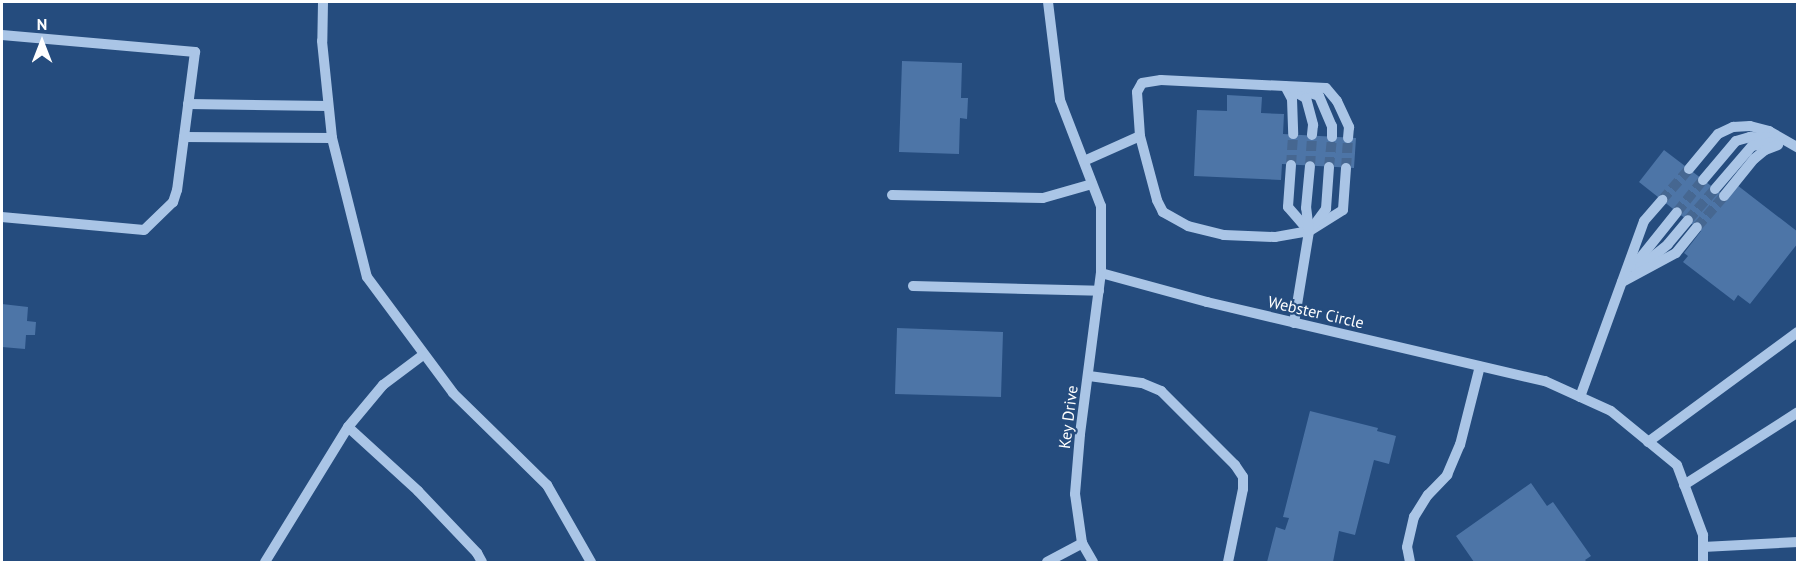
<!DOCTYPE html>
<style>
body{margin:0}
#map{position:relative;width:1799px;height:564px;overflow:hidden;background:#254c7e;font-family:"PT Sans",sans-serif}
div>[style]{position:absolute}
.building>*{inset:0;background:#4d75a7}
.minor-tunnel>*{height:10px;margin-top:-5px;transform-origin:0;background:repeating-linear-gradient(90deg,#466791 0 10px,transparent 0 15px)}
.minor>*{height:10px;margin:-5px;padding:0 5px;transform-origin:5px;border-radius:5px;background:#aac5e6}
span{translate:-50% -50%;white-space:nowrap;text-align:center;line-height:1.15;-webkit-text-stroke:4.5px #254c7e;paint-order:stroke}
.street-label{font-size:16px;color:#fff}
.frame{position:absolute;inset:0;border:3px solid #fff;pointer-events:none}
.north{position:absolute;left:12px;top:12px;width:60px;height:60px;-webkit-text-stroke:4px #254c7e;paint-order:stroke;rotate:0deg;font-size:16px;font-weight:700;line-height:24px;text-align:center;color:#fff}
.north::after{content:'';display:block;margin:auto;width:21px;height:27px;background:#fff;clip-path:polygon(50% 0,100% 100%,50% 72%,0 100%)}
</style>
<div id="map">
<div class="building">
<i style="clip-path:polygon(902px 61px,962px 63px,961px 98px,968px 98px,967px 119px,960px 118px,959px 154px,899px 152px)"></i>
<i style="clip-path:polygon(1227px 95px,1262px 97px,1261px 113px,1284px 114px,1283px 134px,1356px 138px,1354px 168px,1282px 164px,1281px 180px,1194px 176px,1197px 110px,1227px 111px)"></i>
<i style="clip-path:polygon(1664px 150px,1727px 198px,1737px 185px,1798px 232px,1798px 243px,1750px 304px,1738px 295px,1734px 301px,1683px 262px,1688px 256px,1684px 253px,1701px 231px,1639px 182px)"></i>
<i style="clip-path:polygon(2px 304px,28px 307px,27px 321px,36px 322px,35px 335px,26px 335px,25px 349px,2px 347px)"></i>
<i style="clip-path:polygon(897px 328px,1003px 332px,1001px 397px,895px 394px)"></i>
<i style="clip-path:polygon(1310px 411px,1378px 428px,1377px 431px,1396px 436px,1389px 464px,1374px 460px,1355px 535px,1339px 531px,1333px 562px,1267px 562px,1276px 527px,1285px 530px,1289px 518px,1283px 517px)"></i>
<i style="clip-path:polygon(1531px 483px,1547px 506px,1553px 502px,1591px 556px,1585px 560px,1587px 562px,1474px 562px,1456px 536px)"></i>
</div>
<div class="minor-tunnel">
<i style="left:1291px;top:165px;width:31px;rotate:-86deg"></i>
<i style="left:1310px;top:166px;width:31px;rotate:-86deg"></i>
<i style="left:1329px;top:167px;width:30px;rotate:-84deg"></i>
<i style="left:1346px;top:168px;width:30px;rotate:-86deg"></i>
<i style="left:1662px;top:200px;width:41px;rotate:-48.9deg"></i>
<i style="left:1677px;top:212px;width:41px;rotate:-50.9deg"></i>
<i style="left:1688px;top:220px;width:41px;rotate:-48.9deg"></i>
<i style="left:1697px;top:227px;width:41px;rotate:-48.9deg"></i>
</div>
<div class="minor">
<i style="left:323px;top:2px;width:39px;rotate:91deg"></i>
<i style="left:322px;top:41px;width:98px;rotate:84.1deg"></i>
<i style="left:332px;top:138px;width:143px;rotate:75.9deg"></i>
<i style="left:367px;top:277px;width:144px;rotate:53.4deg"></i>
<i style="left:453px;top:393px;width:132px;rotate:44.4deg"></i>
<i style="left:547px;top:485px;width:89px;rotate:60.3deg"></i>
<i style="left:1048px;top:2px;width:99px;rotate:83deg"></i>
<i style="left:1060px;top:100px;width:114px;rotate:68.9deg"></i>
<i style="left:1101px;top:206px;width:67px;rotate:90deg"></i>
<i style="left:1101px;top:273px;width:110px;rotate:15.3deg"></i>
<i style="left:1207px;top:302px;width:347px;rotate:13.2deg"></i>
<i style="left:1545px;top:381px;width:72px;rotate:24.4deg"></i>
<i style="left:1611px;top:411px;width:85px;rotate:39.3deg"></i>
<i style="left:1677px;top:465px;width:75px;rotate:69.6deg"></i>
<i style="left:1703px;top:535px;width:27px;rotate:90deg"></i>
<i style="left:2px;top:35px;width:194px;rotate:5deg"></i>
<i style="left:195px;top:52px;width:139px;rotate:97.4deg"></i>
<i style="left:177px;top:190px;width:13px;rotate:108deg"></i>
<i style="left:173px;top:202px;width:40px;rotate:136deg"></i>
<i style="left:144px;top:230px;width:143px;rotate:-174.8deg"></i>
<i style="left:1285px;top:86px;width:15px;rotate:62deg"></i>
<i style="left:1292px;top:99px;width:35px;rotate:88deg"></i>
<i style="left:1305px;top:91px;width:15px;rotate:20deg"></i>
<i style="left:1319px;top:96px;width:33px;rotate:67deg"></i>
<i style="left:1332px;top:126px;width:11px;rotate:90deg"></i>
<i style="left:1295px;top:92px;width:13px;rotate:29deg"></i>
<i style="left:1306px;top:98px;width:28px;rotate:75deg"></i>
<i style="left:1313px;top:125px;width:10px;rotate:96deg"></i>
<i style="left:188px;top:104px;width:140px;rotate:0.8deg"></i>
<i style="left:184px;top:137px;width:148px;rotate:0.4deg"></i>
<i style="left:1084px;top:161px;width:61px;rotate:-24.1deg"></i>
<i style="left:1291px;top:165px;width:42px;rotate:94.1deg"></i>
<i style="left:1288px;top:207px;width:32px;rotate:49deg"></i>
<i style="left:1346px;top:168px;width:42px;rotate:94.1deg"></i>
<i style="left:1343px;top:210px;width:40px;rotate:148deg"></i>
<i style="left:1309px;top:231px;width:35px;rotate:170deg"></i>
<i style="left:1275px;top:237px;width:51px;rotate:-177.8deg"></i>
<i style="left:1224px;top:235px;width:37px;rotate:-166deg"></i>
<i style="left:1188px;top:226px;width:29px;rotate:-151deg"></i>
<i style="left:1163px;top:212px;width:13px;rotate:-117deg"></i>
<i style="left:1157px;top:200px;width:66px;rotate:-104.9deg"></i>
<i style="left:1140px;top:136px;width:44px;rotate:-93.9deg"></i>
<i style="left:1137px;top:92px;width:10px;rotate:-61deg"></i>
<i style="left:1142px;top:83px;width:19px;rotate:-9deg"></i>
<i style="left:1161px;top:80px;width:165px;rotate:2.8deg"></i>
<i style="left:1326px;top:88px;width:17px;rotate:50deg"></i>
<i style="left:1337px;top:101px;width:29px;rotate:65deg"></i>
<i style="left:1349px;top:127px;width:11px;rotate:95deg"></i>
<i style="left:1689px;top:169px;width:45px;rotate:-50.4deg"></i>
<i style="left:1718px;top:134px;width:17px;rotate:-25deg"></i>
<i style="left:1733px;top:127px;width:17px;rotate:-3deg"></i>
<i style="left:1750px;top:126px;width:20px;rotate:15deg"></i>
<i style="left:1769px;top:131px;width:34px;rotate:30deg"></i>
<i style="left:1703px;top:180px;width:51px;rotate:-49.8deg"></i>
<i style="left:1736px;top:141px;width:15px;rotate:-16deg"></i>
<i style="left:1750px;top:137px;width:23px;rotate:2deg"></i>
<i style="left:1715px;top:189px;width:57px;rotate:-49.3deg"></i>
<i style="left:1752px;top:146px;width:20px;rotate:-11deg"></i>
<i style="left:892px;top:195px;width:151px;rotate:1.1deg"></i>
<i style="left:1043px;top:198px;width:51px;rotate:-15.9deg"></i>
<i style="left:1724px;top:196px;width:48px;rotate:-51deg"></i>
<i style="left:1754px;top:159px;width:14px;rotate:-39deg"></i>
<i style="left:1765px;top:150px;width:14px;rotate:-21deg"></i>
<i style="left:1315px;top:224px;width:19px;rotate:-54deg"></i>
<i style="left:1326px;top:209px;width:42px;rotate:-85.9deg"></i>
<i style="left:1633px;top:267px;width:70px;rotate:-51.3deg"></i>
<i style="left:1640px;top:267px;width:36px;rotate:-39deg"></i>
<i style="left:1668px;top:244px;width:31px;rotate:-50deg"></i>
<i style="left:1622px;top:282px;width:61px;rotate:-28.2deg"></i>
<i style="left:1676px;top:253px;width:33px;rotate:-51deg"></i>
<i style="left:913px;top:286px;width:186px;rotate:1.5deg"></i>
<i style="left:1294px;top:323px;width:93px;rotate:-80.7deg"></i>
<i style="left:1309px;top:231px;width:23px;rotate:-97deg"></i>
<i style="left:1306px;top:208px;width:42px;rotate:-84.6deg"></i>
<i style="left:1089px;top:376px;width:53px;rotate:7.5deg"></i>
<i style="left:1142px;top:383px;width:21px;rotate:23deg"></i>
<i style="left:1161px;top:391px;width:105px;rotate:45deg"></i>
<i style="left:1235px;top:465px;width:14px;rotate:56deg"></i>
<i style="left:1243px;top:477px;width:12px;rotate:90deg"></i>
<i style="left:1243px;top:489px;width:75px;rotate:101.6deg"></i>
<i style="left:1580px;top:397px;width:187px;rotate:-70deg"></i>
<i style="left:1644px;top:221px;width:28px;rotate:-49deg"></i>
<i style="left:348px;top:427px;width:95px;rotate:42.4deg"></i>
<i style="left:418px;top:491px;width:86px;rotate:46.4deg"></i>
<i style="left:477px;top:553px;width:10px;rotate:61deg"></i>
<i style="left:1648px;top:442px;width:186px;rotate:-36.3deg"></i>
<i style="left:1684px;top:485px;width:135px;rotate:-32.6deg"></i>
<i style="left:1703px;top:547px;width:95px;rotate:-3deg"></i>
<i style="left:265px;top:562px;width:158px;rotate:-58.4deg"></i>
<i style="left:348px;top:427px;width:55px;rotate:-50.2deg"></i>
<i style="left:383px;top:385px;width:50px;rotate:-36.9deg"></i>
<i style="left:1047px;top:562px;width:40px;rotate:-28deg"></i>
<i style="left:1093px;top:562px;width:22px;rotate:-120deg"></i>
<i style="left:1082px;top:543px;width:49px;rotate:-98.1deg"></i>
<i style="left:1075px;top:494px;width:60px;rotate:-85.2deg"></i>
<i style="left:1080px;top:434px;width:162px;rotate:-82.6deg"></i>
<i style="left:1410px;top:562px;width:15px;rotate:-101deg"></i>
<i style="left:1407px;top:547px;width:31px;rotate:-77deg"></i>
<i style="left:1414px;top:517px;width:26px;rotate:-58deg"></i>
<i style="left:1428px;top:495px;width:28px;rotate:-46deg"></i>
<i style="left:1447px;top:475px;width:33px;rotate:-67deg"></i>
<i style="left:1460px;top:445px;width:81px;rotate:-75.8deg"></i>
</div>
<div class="street-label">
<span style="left:1316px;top:312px;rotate:13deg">Webster Circle</span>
<span style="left:1068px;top:417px;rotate:-83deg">Key Drive</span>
</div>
<div class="frame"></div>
<div class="north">N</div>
</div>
